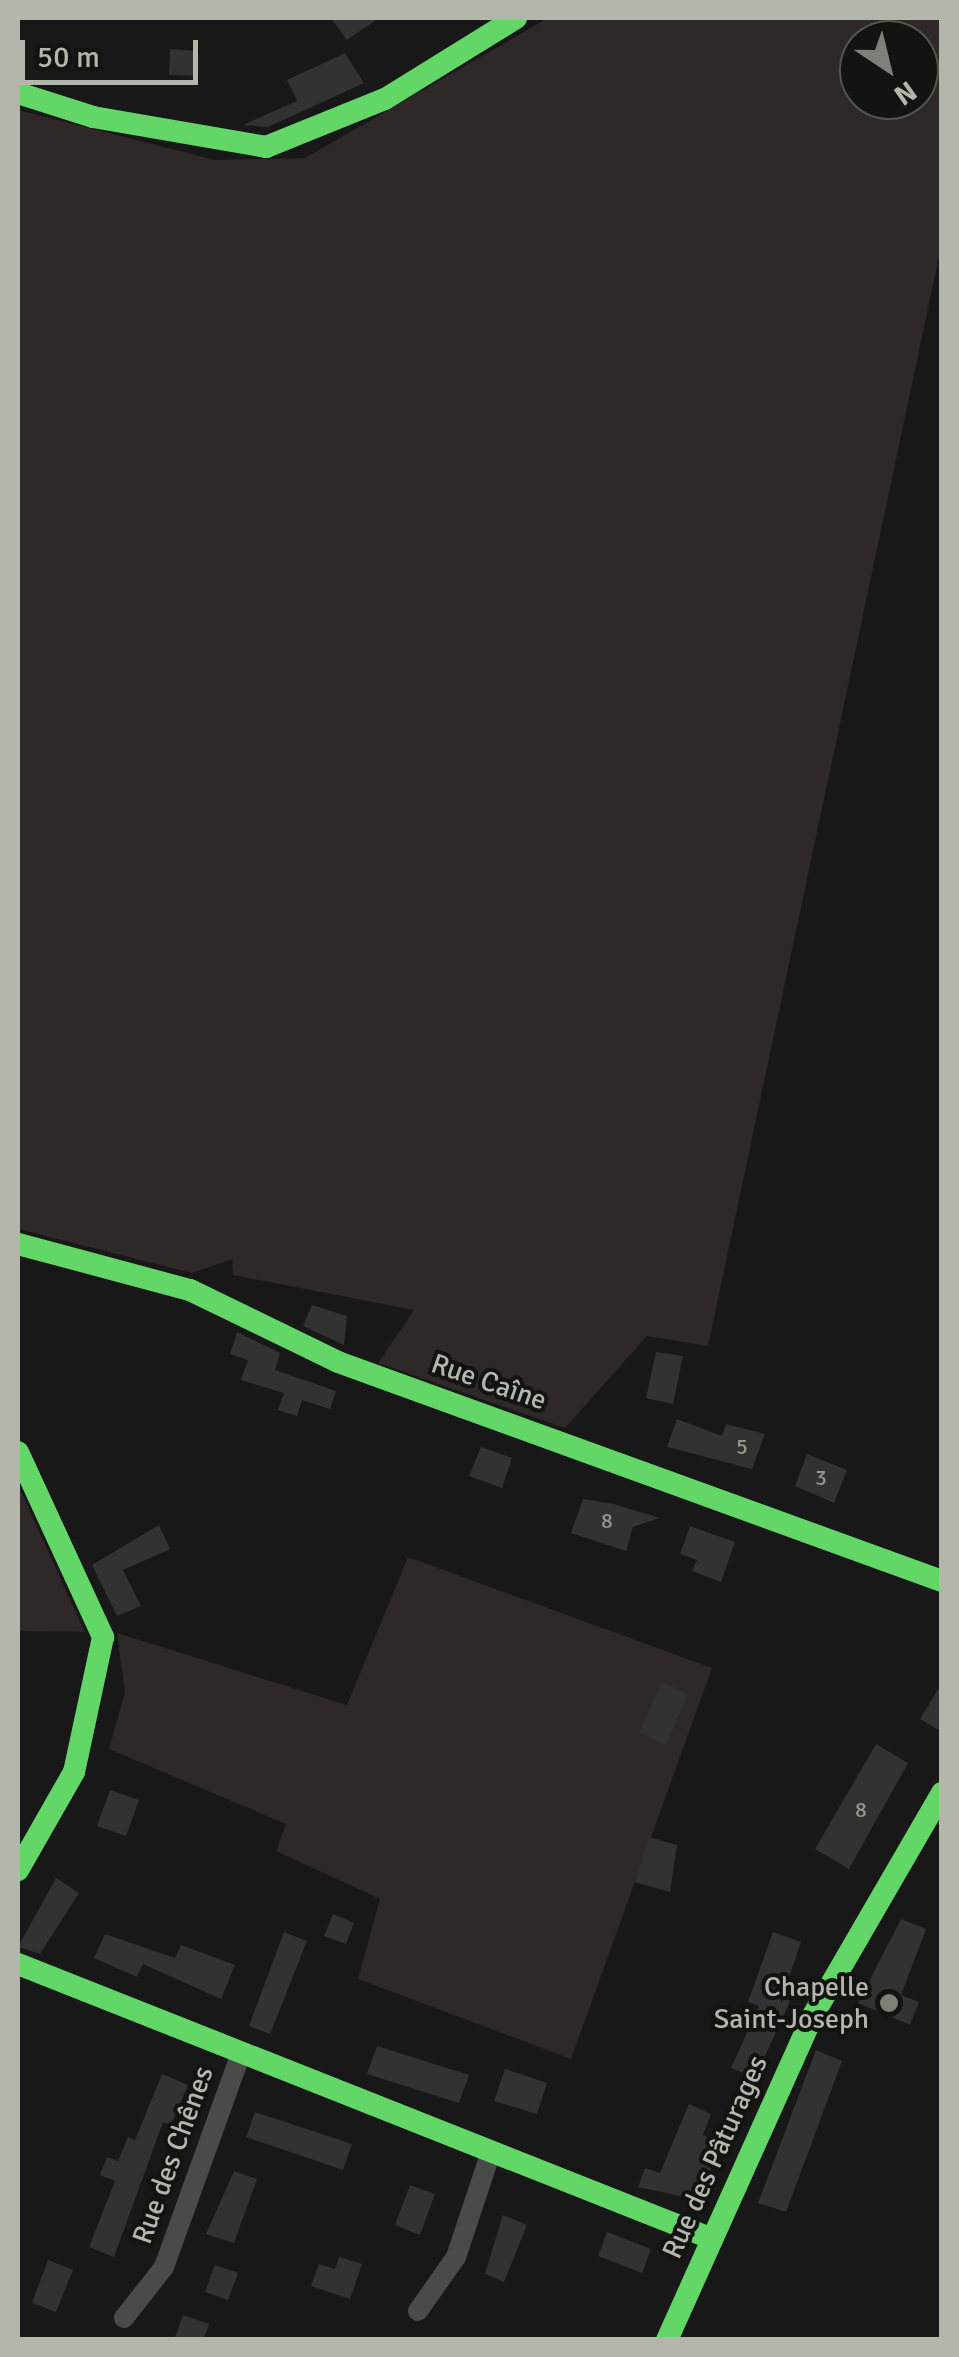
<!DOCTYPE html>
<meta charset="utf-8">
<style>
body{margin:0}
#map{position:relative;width:959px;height:2357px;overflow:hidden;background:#181818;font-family:Signika,sans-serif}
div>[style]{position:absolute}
.green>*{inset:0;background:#2e2829}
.building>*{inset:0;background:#313231}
.street>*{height:20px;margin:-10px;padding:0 10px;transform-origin:10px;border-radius:10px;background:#4a4b48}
.fast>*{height:22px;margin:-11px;padding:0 11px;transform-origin:11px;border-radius:11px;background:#63d668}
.dots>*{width:28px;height:28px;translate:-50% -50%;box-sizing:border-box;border:5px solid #131412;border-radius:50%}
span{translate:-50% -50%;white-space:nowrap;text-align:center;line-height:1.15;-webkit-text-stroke:8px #131412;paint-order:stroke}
.number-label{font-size:22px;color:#92968c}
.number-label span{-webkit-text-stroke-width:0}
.street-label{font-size:28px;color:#b3b7ab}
.poi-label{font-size:28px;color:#b3b7ab}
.right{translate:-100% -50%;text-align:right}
.frame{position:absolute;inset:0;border:20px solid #b3b7ab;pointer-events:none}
.north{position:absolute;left:839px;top:20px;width:100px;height:100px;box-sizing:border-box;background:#131412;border:2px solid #53554f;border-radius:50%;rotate:145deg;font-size:28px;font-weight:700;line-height:40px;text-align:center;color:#b3b7ab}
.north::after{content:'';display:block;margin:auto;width:35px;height:45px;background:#7d7f78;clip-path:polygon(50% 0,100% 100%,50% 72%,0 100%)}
.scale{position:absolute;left:20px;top:40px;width:178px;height:45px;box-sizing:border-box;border:5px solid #b3b7ab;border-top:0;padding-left:12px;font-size:30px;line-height:35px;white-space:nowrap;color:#b3b7ab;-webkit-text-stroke:8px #131412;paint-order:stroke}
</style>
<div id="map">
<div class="green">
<i style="clip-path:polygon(evenodd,548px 18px,941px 18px,941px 247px,708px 1346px,647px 1336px,565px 1428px,378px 1363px,414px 1310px,233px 1275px,232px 1259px,192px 1273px,18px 1229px,18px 110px,215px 160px,305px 158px,548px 18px,859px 40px,919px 40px,919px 100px,859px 100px,859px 40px)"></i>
<i style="clip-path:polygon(18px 1485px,85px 1632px,18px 1631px)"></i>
<i style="clip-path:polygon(408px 1557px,712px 1668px,571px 2059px,358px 1979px,380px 1899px,276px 1851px,286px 1824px,109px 1749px,125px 1692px,117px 1633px,347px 1705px)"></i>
</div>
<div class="building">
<i style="clip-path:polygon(331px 18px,379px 18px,347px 40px)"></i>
<i style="clip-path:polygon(170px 49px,198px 51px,198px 76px,169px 75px)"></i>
<i style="clip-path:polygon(345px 53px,364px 83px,268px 127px,243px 125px,297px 101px,287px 80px)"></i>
<i style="clip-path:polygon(312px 1305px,347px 1316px,344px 1345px,303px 1326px)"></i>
<i style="clip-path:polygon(237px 1332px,280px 1353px,275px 1370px,336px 1391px,330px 1409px,302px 1400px,297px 1416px,278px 1410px,284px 1393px,241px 1380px,248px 1360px,230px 1354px)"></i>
<i style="clip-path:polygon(656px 1352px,683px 1356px,673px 1404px,646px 1398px)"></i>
<i style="clip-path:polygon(677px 1419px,722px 1436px,726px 1424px,765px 1434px,752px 1469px,667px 1447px)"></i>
<i style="clip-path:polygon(481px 1447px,512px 1458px,502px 1488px,469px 1476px)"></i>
<i style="clip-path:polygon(807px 1454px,847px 1470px,834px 1503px,795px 1486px)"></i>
<i style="clip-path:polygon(583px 1499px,614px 1504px,659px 1518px,633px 1527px,626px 1551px,571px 1533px)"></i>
<i style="clip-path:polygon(159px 1525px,170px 1549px,123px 1570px,141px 1606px,117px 1616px,92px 1565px)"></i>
<i style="clip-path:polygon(690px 1526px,735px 1542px,721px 1582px,692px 1571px,697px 1560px,680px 1554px)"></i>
<i style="clip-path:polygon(662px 1682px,688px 1694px,666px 1745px,639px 1733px)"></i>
<i style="clip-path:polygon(942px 1683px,942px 1732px,920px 1719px)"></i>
<i style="clip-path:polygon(876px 1744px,908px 1763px,849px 1869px,815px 1849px)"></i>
<i style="clip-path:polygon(110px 1790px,139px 1800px,126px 1836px,97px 1826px)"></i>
<i style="clip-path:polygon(649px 1837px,677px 1845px,670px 1892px,635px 1882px)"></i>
<i style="clip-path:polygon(56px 1878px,79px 1893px,40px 1954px,18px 1947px)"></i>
<i style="clip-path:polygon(333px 1914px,354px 1923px,346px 1944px,324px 1936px)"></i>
<i style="clip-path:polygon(901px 1919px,926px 1929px,901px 1995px,919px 2002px,910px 2025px,858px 2003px)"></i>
<i style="clip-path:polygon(284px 1932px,307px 1941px,270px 2034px,249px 2026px)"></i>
<i style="clip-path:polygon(773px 1932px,801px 1942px,782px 1997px,790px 2001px,755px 2078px,731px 2068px,759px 2006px,748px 2002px)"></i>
<i style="clip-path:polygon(105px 1934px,175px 1958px,181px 1945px,235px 1965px,221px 1999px,143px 1964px,137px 1977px,94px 1958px)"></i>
<i style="clip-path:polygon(377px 2046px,469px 2075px,459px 2103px,367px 2074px)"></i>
<i style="clip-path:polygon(816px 2050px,842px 2061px,786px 2212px,758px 2203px)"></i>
<i style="clip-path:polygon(505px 2069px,547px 2083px,537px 2114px,494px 2101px)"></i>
<i style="clip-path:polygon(162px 2074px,188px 2085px,171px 2125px,163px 2122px,114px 2257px,89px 2247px,115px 2181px,100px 2175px,107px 2157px,118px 2161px,128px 2137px,135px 2140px)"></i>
<i style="clip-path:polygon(689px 2104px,711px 2114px,703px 2135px,722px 2143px,698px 2200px,638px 2187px,645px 2168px,660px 2173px)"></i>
<i style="clip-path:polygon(255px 2112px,352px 2144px,343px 2170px,246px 2137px)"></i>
<i style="clip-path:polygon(234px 2171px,257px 2179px,234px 2243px,206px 2234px)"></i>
<i style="clip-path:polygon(410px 2185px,435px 2194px,420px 2235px,395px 2225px)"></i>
<i style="clip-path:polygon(503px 2215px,527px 2225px,504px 2282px,485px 2274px)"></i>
<i style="clip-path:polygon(607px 2232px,651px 2249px,642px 2273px,598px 2256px)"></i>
<i style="clip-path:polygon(339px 2257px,362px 2264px,350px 2299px,311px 2286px,319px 2264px,335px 2269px)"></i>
<i style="clip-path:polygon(48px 2260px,73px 2270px,56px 2312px,32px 2303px)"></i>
<i style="clip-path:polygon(215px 2265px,238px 2273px,228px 2300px,205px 2292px)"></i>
<i style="clip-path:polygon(183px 2315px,209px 2324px,203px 2340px,174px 2340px)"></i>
</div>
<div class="street">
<i style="left:418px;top:2311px;width:66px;rotate:-54.9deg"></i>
<i style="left:456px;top:2257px;width:108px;rotate:-71.6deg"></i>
<i style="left:124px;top:2318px;width:65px;rotate:-51.9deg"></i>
<i style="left:164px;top:2267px;width:221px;rotate:-70.2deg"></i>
</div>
<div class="fast">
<i style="left:18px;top:93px;width:79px;rotate:17.7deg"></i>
<i style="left:93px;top:117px;width:176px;rotate:9.8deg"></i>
<i style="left:266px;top:147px;width:128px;rotate:-22deg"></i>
<i style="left:385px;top:99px;width:154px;rotate:-31.7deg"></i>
<i style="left:18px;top:1244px;width:178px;rotate:15deg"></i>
<i style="left:190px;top:1290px;width:165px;rotate:25.9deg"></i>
<i style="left:338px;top:1362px;width:642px;rotate:19.93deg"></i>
<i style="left:18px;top:1452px;width:204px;rotate:65.3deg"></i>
<i style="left:103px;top:1637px;width:138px;rotate:102.1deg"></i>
<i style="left:74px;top:1772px;width:113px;rotate:119.7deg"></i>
<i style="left:18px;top:1964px;width:744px;rotate:21.6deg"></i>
<i style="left:667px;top:2340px;width:354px;rotate:-65.8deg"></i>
<i style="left:812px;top:2017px;width:259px;rotate:-59.9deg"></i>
</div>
<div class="dots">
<i style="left:889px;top:2003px;background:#7d7f78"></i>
</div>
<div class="number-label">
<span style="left:742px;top:1447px">5</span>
<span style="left:821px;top:1478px">3</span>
<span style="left:607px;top:1521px">8</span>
<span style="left:861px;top:1810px">8</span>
</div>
<div class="street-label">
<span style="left:489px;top:1382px;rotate:19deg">Rue Caîne</span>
<span style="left:173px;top:2155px;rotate:-70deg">Rue des Chênes</span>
<span style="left:715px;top:2157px;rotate:-66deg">Rue des Pâturages</span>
</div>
<div class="poi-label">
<span class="right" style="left:869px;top:2003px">Chapelle<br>Saint-Joseph</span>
</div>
<div class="frame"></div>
<div class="north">N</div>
<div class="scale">50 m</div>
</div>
